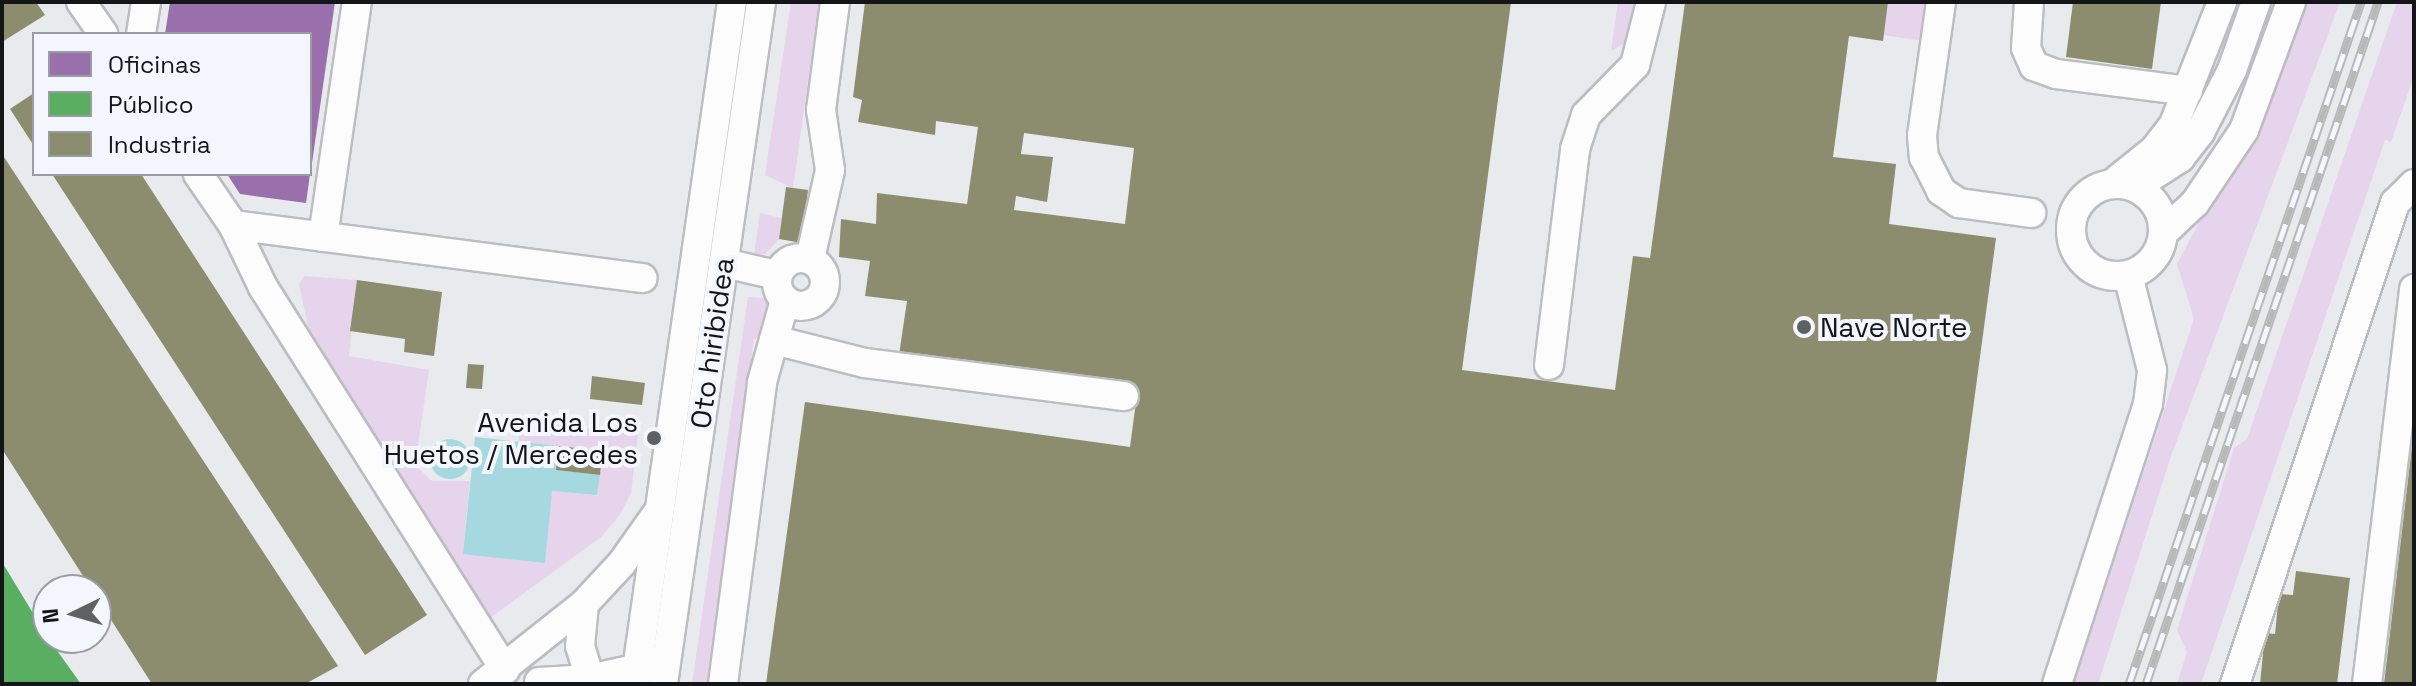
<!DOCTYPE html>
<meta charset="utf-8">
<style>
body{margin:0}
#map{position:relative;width:2416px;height:686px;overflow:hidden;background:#e8eaed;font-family:"Space Grotesk",sans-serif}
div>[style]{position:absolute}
.green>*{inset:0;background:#e5d4eb}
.water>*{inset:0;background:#a6d8e0}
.round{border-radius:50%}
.offices>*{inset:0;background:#9970ab}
.public>*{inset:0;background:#5aae61}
.industry>*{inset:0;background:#8c8c6e}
.roads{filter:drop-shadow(2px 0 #bcbdc0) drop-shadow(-2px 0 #bcbdc0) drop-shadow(0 2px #bcbdc0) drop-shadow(0 -2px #bcbdc0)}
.minor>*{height:28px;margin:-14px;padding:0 14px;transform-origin:14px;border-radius:14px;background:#fcfcfc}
.minor>.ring{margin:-14px;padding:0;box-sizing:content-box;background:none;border:28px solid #fcfcfc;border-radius:50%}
.rail>*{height:9px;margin-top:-4.5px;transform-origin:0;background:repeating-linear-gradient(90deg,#f3f6fe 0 18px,#b8b8b9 0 36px);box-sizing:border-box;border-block:2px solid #b8b8b9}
.dots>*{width:22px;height:22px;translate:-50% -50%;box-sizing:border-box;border:4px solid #f3f6fe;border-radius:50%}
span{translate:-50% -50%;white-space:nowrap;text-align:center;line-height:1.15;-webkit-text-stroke:8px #f3f6fe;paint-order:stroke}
.poi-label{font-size:28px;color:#141517}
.left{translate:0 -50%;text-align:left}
.right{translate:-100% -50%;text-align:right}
.street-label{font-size:28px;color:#141517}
.frame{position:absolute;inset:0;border:4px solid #141517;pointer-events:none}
.legend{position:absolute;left:32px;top:32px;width:280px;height:144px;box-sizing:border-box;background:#f3f6fe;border:2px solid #9a9ca2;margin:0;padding:10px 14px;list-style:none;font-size:24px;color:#141517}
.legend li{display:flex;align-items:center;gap:16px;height:40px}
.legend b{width:40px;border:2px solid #9a9ca2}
.north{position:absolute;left:32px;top:574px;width:80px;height:80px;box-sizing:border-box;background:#f3f6fe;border:2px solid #9a9ca2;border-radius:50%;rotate:265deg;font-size:22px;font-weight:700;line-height:32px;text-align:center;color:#141517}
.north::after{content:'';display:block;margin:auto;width:28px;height:36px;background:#5e6062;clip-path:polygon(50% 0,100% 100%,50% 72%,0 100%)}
</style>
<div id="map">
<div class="green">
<i style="clip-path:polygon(791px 2px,819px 2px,793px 188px,765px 175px)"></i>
<i style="clip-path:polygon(1618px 2px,1635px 2px,1625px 43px,1611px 51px)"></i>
<i style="clip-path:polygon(1888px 2px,1930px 2px,1924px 41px,1883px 35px)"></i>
<i style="clip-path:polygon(2302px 2px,2340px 2px,2170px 459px,2098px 684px,2074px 684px,2194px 319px,2177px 264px,2279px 73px)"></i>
<i style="clip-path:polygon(2397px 2px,2414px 2px,2414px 76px,2391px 142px,2385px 140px,2201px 684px,2177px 684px,2187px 652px,2177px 630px,2234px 448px,2247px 439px)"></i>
<i style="clip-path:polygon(760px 213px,781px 218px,779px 239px,765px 254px,754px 255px)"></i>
<i style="clip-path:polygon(304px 276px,357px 280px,349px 356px,429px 370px,415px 465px,432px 481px,470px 481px,463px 554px,552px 491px,597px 495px,602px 451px,518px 442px,521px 421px,638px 433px,631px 493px,619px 516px,601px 537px,490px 618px,312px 346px,299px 284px)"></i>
<i style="clip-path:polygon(748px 297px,769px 299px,761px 337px,754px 339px,707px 684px,692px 684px)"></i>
</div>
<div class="water">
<i style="clip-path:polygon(475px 437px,559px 446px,557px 470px,600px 475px,597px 495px,552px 491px,545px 563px,463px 554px)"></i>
<i class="round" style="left:430px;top:439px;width:40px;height:40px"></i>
</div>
<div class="offices">
<i style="clip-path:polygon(170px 2px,335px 2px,312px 163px,310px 34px,165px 34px)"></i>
<i style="clip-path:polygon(227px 174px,310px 174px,306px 203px,240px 194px)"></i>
</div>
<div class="public">
<i style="clip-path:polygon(2px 562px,48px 638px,81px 684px,2px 684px)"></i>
</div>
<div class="industry">
<i style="clip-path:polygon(2px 2px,36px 2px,45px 15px,2px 42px)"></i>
<i style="clip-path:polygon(evenodd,865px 2px,1511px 2px,1462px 370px,1615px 390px,1633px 256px,1650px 258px,1685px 2px,1888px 2px,1883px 41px,1849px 36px,1833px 157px,1896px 164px,1889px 224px,1996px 238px,1936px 684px,766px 684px,805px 402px,1130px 447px,1138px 387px,899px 355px,907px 301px,865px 296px,870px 261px,839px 257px,841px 219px,876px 224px,877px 193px,967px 204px,978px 127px,936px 121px,935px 135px,858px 122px,862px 100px,853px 97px,865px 2px,1024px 133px,1134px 148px,1125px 224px,1014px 210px,1016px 196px,1047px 202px,1053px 157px,1021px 154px,1024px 133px)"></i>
<i style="clip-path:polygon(2073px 2px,2161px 2px,2152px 69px,2066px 57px)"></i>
<i style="clip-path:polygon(34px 93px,34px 146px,10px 109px)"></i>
<i style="clip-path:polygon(2px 154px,338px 666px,305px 684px,152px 684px,2px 449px)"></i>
<i style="clip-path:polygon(52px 174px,141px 174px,427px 615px,365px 655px)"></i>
<i style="clip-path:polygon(786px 187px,808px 190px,802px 243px,779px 239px)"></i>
<i style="clip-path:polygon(357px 280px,442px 292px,434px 356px,404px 352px,405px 339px,350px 331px)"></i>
<i style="clip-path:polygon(468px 364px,484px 365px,482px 389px,466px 388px)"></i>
<i style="clip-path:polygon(592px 376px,645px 383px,642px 405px,590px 399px)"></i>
<i style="clip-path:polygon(559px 446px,602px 451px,600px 475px,556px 470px)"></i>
<i style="clip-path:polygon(2412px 446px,2414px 684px,2384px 684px)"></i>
<i style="clip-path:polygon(2296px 571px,2350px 578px,2337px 684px,2260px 684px,2265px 633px,2275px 634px,2279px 594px,2293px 595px)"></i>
</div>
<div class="roads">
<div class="minor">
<i style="left:81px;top:2px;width:39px;rotate:55deg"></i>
<i style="left:1941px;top:2px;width:135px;rotate:98.1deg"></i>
<i style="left:1922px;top:136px;width:21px;rotate:85deg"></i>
<i style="left:1924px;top:157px;width:38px;rotate:63deg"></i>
<i style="left:1941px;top:191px;width:22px;rotate:34deg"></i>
<i style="left:1959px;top:203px;width:73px;rotate:7.9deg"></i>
<i style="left:2029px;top:2px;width:46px;rotate:93.7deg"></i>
<i style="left:2026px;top:48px;width:20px;rotate:66deg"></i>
<i style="left:2034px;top:66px;width:23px;rotate:20deg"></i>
<i style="left:2056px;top:74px;width:133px;rotate:7.3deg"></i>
<i style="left:141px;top:34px;width:32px;rotate:-81deg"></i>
<i style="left:198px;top:174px;width:62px;rotate:55.5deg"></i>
<i style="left:233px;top:225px;width:413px;rotate:7.4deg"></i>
<i style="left:2117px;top:180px;width:48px;rotate:-39deg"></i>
<i style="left:2154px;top:150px;width:33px;rotate:-52deg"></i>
<i style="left:2174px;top:124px;width:131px;rotate:-68.5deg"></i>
<i class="ring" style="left:2071px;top:184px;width:64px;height:64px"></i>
<i style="left:2135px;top:187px;width:54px;rotate:-32.8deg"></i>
<i style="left:2180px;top:158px;width:33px;rotate:-52deg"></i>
<i style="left:2200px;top:132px;width:70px;rotate:-62.7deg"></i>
<i style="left:2232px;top:70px;width:72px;rotate:-70.6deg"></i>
<i style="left:233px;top:225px;width:69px;rotate:64.2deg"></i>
<i style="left:263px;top:287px;width:453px;rotate:57.7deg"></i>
<i style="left:2163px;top:233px;width:44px;rotate:-43.2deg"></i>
<i style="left:2195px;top:203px;width:88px;rotate:-56.1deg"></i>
<i style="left:2244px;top:130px;width:136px;rotate:-69.8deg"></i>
<i style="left:323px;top:237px;width:237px;rotate:-81.8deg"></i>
<i class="ring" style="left:777px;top:258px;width:20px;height:20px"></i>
<i style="left:810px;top:259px;width:91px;rotate:-77.3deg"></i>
<i style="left:830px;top:170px;width:61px;rotate:-98.5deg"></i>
<i style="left:821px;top:110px;width:109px;rotate:-82.6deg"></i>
<i style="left:724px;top:263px;width:54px;rotate:12.8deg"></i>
<i style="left:774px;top:340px;width:94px;rotate:14.2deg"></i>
<i style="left:865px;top:363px;width:261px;rotate:7.3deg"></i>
<i style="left:1549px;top:365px;width:218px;rotate:-83.1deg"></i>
<i style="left:1575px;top:149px;width:36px;rotate:-72deg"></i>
<i style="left:1586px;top:115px;width:70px;rotate:-45.6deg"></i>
<i style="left:1635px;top:65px;width:65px;rotate:-75.7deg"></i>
<i style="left:584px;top:604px;width:42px;rotate:95.4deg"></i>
<i style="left:580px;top:646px;width:34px;rotate:73deg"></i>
<i style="left:539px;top:682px;width:51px;rotate:-3.4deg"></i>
<i style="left:590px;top:679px;width:64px;rotate:-12.7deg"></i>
<i style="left:483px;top:684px;width:129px;rotate:-38.4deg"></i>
<i style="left:584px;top:604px;width:56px;rotate:-47.2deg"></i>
<i style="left:622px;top:563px;width:59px;rotate:-54.7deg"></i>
<i style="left:635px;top:684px;width:689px;rotate:-81.91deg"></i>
<i style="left:663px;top:684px;width:689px;rotate:-81.82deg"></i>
<i style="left:723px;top:684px;width:305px;rotate:-82.6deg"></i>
<i style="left:762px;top:382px;width:85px;rotate:-74.3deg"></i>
<i style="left:2057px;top:684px;width:294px;rotate:-72deg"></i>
<i style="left:2148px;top:404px;width:34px;rotate:-83deg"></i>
<i style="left:2152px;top:370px;width:98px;rotate:-104.2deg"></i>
<i style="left:2235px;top:684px;width:507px;rotate:-71.6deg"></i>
<i style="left:2395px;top:203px;width:27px;rotate:-45deg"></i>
<i style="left:2367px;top:684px;width:398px;rotate:-83.2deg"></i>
</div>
</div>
<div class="rail">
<i style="left:2129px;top:684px;width:720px;rotate:-71.21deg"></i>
<i style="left:2146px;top:684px;width:720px;rotate:-71.21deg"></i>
</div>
<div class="dots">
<i style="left:1804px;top:327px;background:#5e6062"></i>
<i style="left:654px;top:438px;background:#5e6062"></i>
</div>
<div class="poi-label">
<span class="left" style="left:1820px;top:327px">Nave Norte</span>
<span class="right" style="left:638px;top:438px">Avenida Los<br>Huetos / Mercedes</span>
</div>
<div class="street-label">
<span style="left:712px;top:343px;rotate:-82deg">Oto hiribidea</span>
</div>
<div class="frame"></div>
<ul class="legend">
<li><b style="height:22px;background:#9970ab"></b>Oficinas</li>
<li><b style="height:22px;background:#5aae61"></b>Público</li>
<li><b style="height:22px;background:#8c8c6e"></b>Industria</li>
</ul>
<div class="north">N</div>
</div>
